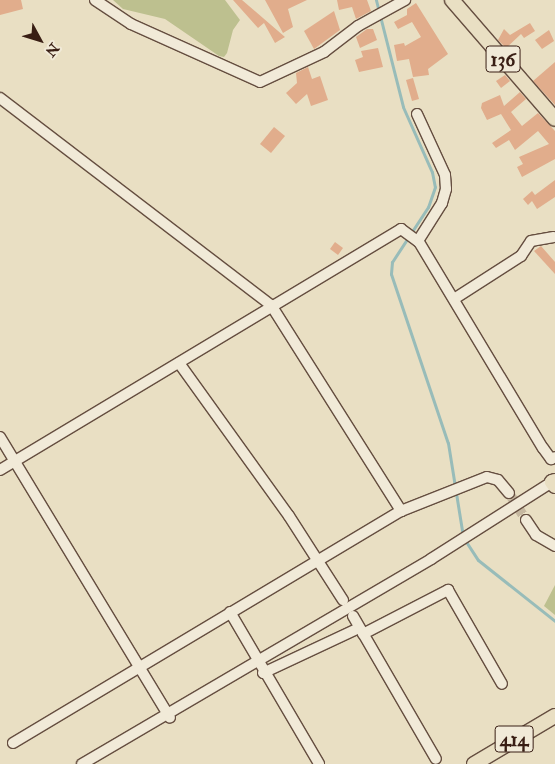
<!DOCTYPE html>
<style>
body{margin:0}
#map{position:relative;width:555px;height:764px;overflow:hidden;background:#e9dfc3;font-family:"IM FELL Double Pica",serif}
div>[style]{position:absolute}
.green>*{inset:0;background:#bdc08f}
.stream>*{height:3px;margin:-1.5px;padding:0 1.5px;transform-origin:1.5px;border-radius:1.5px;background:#98bcb9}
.building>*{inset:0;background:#e1ad8c}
.minor-tunnel>*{height:10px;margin-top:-5px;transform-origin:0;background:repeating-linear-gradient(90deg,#c6b8a0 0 10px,transparent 0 15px)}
.roads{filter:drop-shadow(1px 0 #654e40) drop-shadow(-1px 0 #654e40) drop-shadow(0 1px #654e40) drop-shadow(0 -1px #654e40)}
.minor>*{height:10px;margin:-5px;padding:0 5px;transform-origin:5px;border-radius:5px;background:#f1ead8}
.highway>*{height:14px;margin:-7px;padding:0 7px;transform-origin:7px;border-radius:7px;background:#e9dfc3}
span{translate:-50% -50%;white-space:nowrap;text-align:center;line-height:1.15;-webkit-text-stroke:5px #f1ead8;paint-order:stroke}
.shield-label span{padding:1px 4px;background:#f1ead8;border:1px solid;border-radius:4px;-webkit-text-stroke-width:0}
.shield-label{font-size:20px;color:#391e14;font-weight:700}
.north{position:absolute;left:15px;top:15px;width:50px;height:50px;-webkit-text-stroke:4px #f1ead8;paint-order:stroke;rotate:129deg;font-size:14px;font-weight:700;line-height:20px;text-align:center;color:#391e14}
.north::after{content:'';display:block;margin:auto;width:18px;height:22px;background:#391e14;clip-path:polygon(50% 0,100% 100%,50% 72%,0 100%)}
</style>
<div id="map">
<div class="green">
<i style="clip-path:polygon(113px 0,225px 0,240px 20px,233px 30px,227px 53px,224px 57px,219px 56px,165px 19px,123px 9px)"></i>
<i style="clip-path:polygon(555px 585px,555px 615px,544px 606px)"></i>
</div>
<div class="stream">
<i style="left:376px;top:0;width:110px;rotate:75.8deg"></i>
<i style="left:403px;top:107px;width:71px;rotate:66deg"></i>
<i style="left:432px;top:172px;width:15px;rotate:79deg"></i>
<i style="left:435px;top:187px;width:21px;rotate:109deg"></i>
<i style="left:428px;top:207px;width:66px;rotate:123.2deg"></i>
<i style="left:392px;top:262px;width:12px;rotate:95deg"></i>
<i style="left:391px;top:274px;width:178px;rotate:71.4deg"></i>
<i style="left:448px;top:443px;width:95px;rotate:80.9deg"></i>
<i style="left:463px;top:537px;width:27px;rotate:57deg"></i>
<i style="left:478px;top:560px;width:98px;rotate:38.4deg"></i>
</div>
<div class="building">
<i style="clip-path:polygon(0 0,21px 0,23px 9px,0 15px)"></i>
<i style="clip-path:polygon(233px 0,242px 0,285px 37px,275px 43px,264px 23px,258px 28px)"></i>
<i style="clip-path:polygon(265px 0,307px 0,288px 9px,293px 27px,283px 33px)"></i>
<i style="clip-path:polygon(337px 0,367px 0,371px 11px,356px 19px,352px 7px,339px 10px)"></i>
<i style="clip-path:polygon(416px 3px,448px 54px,428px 69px,429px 75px,413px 77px,409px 59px,397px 61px,394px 45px,404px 43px,405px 46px,421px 37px,412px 22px,398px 29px,394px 22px,407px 15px,407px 9px)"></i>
<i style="clip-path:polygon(334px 11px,340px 30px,314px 49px,304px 31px)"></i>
<i style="clip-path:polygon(530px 23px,535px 31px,524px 38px,521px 34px,506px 48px,498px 40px,504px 29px,510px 35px)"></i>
<i style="clip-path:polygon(367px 29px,373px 29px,377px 40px,360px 48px,356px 37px)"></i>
<i style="clip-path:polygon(549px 30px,554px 41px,542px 49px,535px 40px)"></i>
<i style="clip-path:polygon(378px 48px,383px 67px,359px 72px,355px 60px,363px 57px,361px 51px)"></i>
<i style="clip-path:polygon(555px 62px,555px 105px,533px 81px)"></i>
<i style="clip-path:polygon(308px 67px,312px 79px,320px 76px,328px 100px,311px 106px,307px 94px,296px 104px,286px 93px,297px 83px,296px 73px)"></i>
<i style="clip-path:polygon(505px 75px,510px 81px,501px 88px,496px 81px)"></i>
<i style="clip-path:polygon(413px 78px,419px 99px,412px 101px,406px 80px)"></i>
<i style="clip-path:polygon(520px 92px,526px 99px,511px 112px,522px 126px,538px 113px,555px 131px,555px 159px,522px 177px,517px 167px,523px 164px,519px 157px,549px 144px,538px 131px,515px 150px,509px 140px,496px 148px,492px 143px,511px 130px,501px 114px,487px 120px,481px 108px,482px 103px,500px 95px,504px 106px)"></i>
<i style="clip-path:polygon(274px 127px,285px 136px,271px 153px,260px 144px)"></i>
<i style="clip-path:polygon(555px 180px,555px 197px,537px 209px,532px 201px,528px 205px,523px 199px,532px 191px,535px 195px)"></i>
<i style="clip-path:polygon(335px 242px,343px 248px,338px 255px,330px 249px)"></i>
<i style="clip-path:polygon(541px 246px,555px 262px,555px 274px,534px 251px)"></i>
</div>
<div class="minor-tunnel">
<i style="left:509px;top:493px;width:32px;rotate:58deg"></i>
</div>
<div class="roads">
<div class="minor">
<i style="left:95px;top:0;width:43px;rotate:33.7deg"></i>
<i style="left:131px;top:24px;width:141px;rotate:24.2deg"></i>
<i style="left:260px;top:82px;width:71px;rotate:-25.1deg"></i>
<i style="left:324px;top:52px;width:43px;rotate:-37.4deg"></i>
<i style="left:358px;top:26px;width:54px;rotate:-29deg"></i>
<i style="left:0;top:98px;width:341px;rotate:37.4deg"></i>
<i style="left:271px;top:305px;width:244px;rotate:57.7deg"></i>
<i style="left:417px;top:114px;width:67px;rotate:65.3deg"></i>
<i style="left:445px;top:175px;width:14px;rotate:86deg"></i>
<i style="left:446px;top:189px;width:15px;rotate:106deg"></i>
<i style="left:442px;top:203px;width:45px;rotate:122.3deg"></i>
<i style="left:454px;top:299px;width:80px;rotate:-32.7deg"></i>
<i style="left:521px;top:256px;width:18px;rotate:-56deg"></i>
<i style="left:531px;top:241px;width:23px;rotate:-10deg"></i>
<i style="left:179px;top:363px;width:188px;rotate:54.3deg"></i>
<i style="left:289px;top:516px;width:100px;rotate:57.3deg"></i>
<i style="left:0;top:437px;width:328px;rotate:58.8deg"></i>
<i style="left:0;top:470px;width:468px;rotate:-31deg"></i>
<i style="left:401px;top:229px;width:22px;rotate:36deg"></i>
<i style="left:419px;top:242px;width:240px;rotate:59deg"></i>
<i style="left:543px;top:448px;width:14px;rotate:54deg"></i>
<i style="left:551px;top:459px;width:4px;rotate:-27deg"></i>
<i style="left:526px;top:520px;width:18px;rotate:56deg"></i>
<i style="left:536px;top:535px;width:22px;rotate:30deg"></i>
<i style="left:230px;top:612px;width:176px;rotate:59.6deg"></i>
<i style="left:353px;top:616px;width:165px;rotate:59.9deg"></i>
<i style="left:363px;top:634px;width:96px;rotate:-27.4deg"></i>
<i style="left:448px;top:590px;width:108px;rotate:60.1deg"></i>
<i style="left:263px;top:673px;width:106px;rotate:-25.1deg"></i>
<i style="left:13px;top:743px;width:452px;rotate:-30.9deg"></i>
<i style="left:401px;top:511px;width:92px;rotate:-21.6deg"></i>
<i style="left:487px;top:477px;width:11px;rotate:15deg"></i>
<i style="left:498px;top:480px;width:17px;rotate:50deg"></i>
<i style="left:82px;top:764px;width:405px;rotate:-30.4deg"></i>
<i style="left:431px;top:559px;width:143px;rotate:-32.5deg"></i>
</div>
<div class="highway">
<i style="left:452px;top:0;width:157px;rotate:49.1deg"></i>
<i style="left:555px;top:481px;width:3px;rotate:162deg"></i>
<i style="left:552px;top:482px;width:5px;rotate:53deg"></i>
<i style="left:474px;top:764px;width:94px;rotate:-30.7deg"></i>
</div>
</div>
<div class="shield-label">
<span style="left:503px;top:59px">136</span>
<span style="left:514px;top:739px">414</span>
</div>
<div class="north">N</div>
</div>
